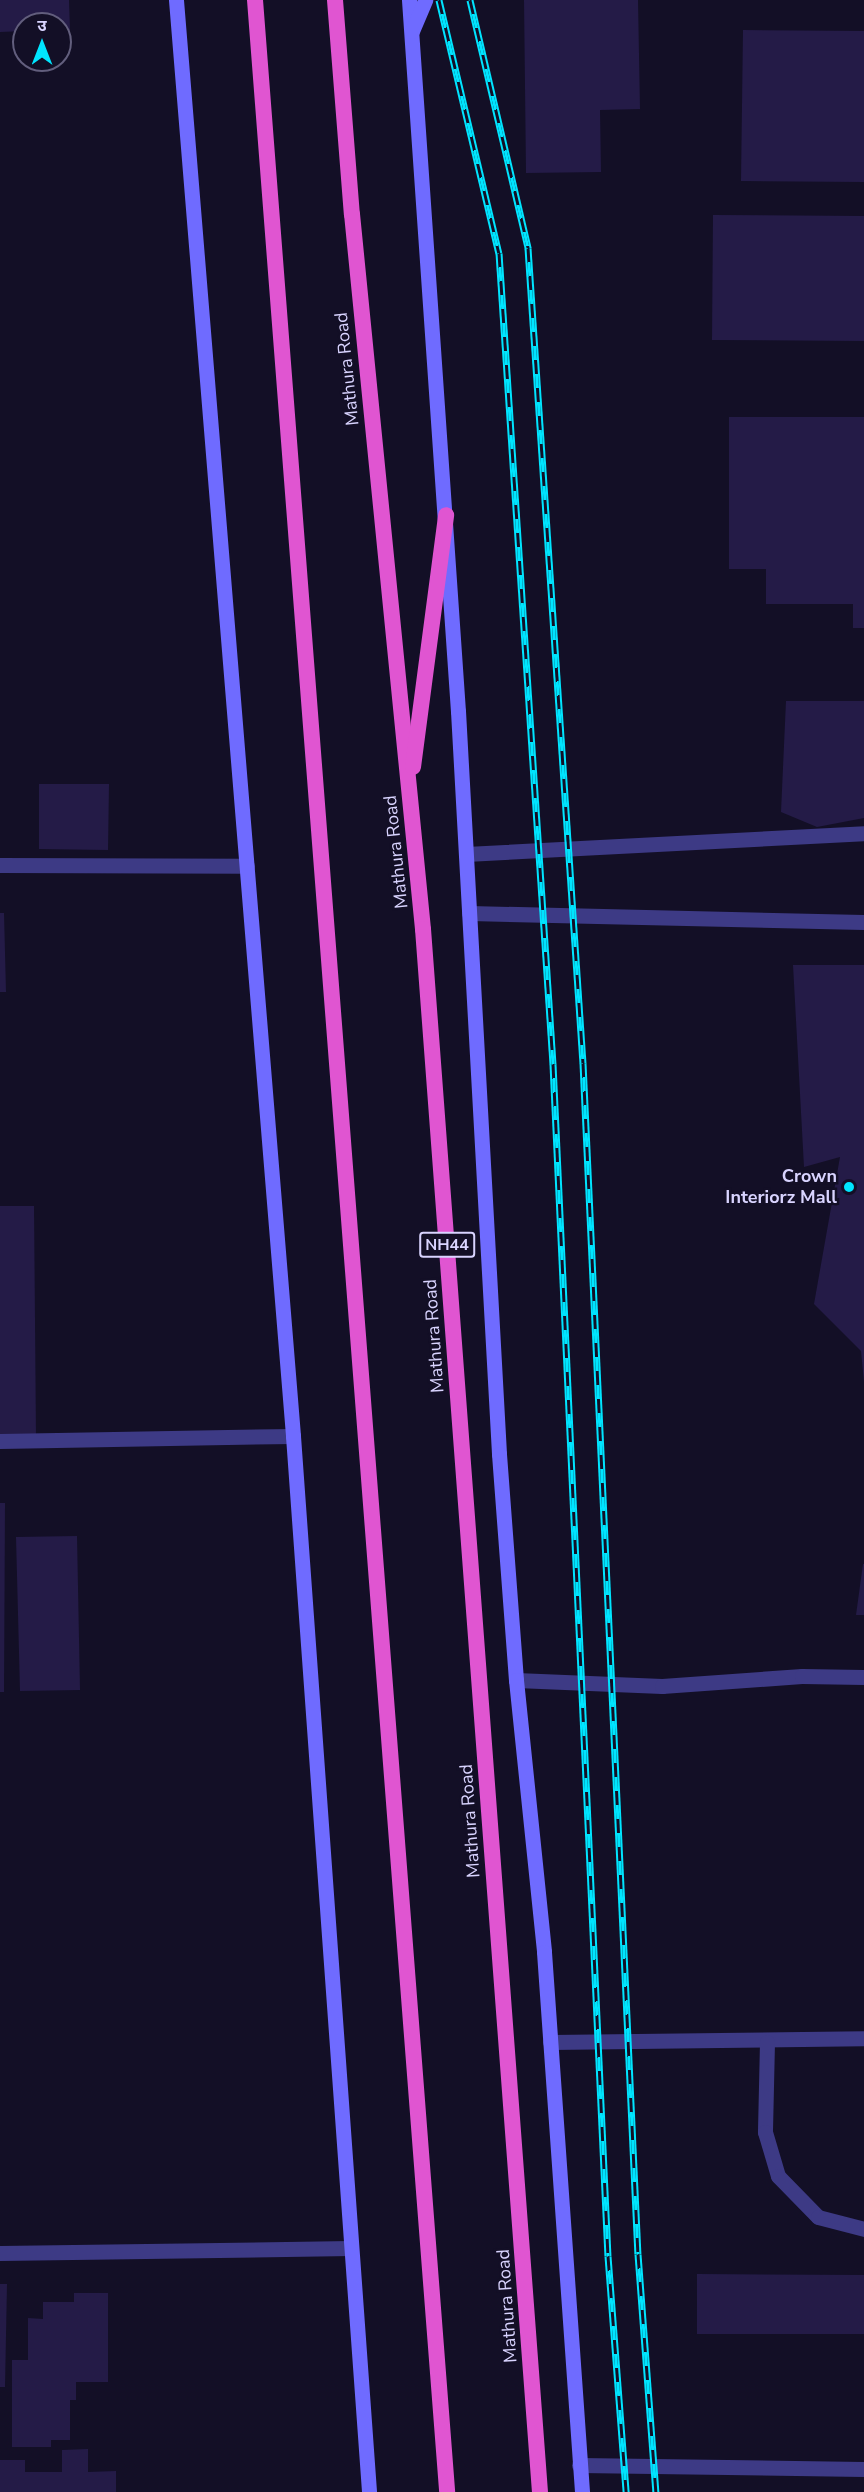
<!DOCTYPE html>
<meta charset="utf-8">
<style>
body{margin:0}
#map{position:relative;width:864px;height:2492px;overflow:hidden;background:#130f26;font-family:"Nunito Sans","Noto Sans Devanagari",sans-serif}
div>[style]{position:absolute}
.building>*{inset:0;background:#241b47}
.service>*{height:15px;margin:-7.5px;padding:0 7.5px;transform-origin:7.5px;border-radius:7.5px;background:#3d3a85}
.minor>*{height:15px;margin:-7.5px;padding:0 7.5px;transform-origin:7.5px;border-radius:7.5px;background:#3d3a85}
.secondary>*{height:15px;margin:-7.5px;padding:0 7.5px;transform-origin:7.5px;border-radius:7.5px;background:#6f6bff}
.trunk>*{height:16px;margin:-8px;padding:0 8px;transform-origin:8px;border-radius:8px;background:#e055d1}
.rail>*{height:7px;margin-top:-3.5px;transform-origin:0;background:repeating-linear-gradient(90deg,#130f26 0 14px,#00e5ff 0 28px);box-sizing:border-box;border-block:2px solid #00e5ff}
.dots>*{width:16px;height:16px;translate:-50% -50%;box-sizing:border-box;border:3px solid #130f26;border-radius:50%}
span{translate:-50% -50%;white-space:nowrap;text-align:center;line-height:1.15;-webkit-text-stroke:5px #130f26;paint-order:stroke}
.shield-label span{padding:2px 4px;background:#130f26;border:2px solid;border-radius:4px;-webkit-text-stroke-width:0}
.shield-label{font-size:16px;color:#d9d4ff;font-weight:700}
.street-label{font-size:18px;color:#d9d4ff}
.poi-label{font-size:18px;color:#d9d4ff;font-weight:700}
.right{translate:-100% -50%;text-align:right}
.north{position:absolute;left:12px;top:12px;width:60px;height:60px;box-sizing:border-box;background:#130f26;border:2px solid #625e7d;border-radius:50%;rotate:0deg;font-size:16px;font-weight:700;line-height:24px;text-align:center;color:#d9d4ff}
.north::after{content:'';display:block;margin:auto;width:21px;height:27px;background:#00e5ff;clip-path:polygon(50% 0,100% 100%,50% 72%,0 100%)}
</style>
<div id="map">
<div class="building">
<i style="clip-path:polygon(0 0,69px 0,70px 30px,60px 30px,60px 24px,24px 24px,24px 31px,0 32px)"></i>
<i style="clip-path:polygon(524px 0,638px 0,640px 109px,600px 110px,601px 172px,526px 173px)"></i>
<i style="clip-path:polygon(743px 30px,864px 31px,864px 182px,741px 181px)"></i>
<i style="clip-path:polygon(713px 215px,864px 216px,864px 341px,712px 340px)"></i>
<i style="clip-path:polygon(729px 417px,864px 417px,864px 628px,853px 628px,853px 604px,766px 604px,766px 569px,729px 569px)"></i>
<i style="clip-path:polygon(786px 701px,864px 701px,864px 818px,817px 827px,781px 812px)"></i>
<i style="clip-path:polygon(39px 784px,109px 784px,108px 850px,39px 849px)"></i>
<i style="clip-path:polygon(0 913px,4px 913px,6px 992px,0 992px)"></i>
<i style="clip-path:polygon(793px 965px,864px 965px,864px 1382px,861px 1351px,814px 1304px,840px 1157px,804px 1167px)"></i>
<i style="clip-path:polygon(0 1206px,34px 1206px,36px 1436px,0 1436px)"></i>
<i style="clip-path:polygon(0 1503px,5px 1503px,4px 1692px,0 1692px)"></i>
<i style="clip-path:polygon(77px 1536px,80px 1690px,20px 1691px,16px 1537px)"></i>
<i style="clip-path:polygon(863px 1564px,864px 1564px,864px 1615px,856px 1615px)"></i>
<i style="clip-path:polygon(697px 2274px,864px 2275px,864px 2334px,697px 2334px)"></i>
<i style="clip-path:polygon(0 2284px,7px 2284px,5px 2387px,0 2387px)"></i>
<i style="clip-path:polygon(74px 2293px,108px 2293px,108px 2382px,76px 2382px,76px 2400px,70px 2400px,70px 2440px,51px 2440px,51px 2447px,12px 2447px,12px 2360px,28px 2360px,28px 2318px,43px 2319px,43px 2302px,74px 2302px)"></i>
<i style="clip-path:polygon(88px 2449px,88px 2472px,116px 2471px,116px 2492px,0 2492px,0 2460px,25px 2460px,25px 2472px,62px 2472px,62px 2450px)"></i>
</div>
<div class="service">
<i style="left:466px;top:854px;width:399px;rotate:-3deg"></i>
<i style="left:0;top:865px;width:247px;rotate:0.2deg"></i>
<i style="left:469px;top:913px;width:395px;rotate:1.3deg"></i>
<i style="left:0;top:1441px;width:293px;rotate:-1deg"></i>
<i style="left:516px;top:1680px;width:146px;rotate:2.4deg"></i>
<i style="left:662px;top:1686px;width:140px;rotate:-4.1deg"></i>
<i style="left:802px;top:1676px;width:62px;rotate:0.9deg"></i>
<i style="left:550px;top:2042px;width:314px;rotate:-0.7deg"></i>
<i style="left:767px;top:2042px;width:90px;rotate:91.3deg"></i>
<i style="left:765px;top:2132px;width:46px;rotate:73.5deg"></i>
<i style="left:778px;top:2176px;width:57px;rotate:45.7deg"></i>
<i style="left:818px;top:2217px;width:48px;rotate:14.6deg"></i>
<i style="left:0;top:2253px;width:351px;rotate:-0.8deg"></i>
</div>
<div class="minor">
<i style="left:579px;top:2465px;width:285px;rotate:0.8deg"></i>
</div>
<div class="secondary">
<i style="left:176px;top:0;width:1441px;rotate:85.34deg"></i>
<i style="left:293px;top:1436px;width:1059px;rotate:85.88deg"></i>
<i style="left:409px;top:0;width:713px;rotate:86.06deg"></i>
<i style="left:458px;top:711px;width:744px;rotate:86.84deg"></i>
<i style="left:499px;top:1454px;width:227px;rotate:85.7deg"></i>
<i style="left:516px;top:1680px;width:273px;rotate:84.1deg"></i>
<i style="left:544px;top:1952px;width:541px;rotate:85.97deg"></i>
<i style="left:412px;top:31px;width:34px;rotate:-67deg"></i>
</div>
<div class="trunk">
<i style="left:255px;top:0;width:2499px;rotate:85.59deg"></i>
<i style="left:335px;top:0;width:215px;rotate:85.5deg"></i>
<i style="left:352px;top:214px;width:719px;rotate:84.33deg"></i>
<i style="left:423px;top:929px;width:1567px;rotate:85.72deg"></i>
<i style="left:413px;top:767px;width:254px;rotate:-82.5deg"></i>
</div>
<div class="rail">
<i style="left:439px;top:0;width:260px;rotate:76.7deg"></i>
<i style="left:499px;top:253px;width:813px;rotate:86.19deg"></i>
<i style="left:553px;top:1064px;width:1193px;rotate:87.36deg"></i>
<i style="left:608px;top:2256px;width:237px;rotate:85.6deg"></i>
<i style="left:470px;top:0;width:255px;rotate:76.8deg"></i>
<i style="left:528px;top:248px;width:817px;rotate:86.14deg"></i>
<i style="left:583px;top:1063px;width:1192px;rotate:87.36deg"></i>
<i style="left:638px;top:2254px;width:239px;rotate:85.7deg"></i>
</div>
<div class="dots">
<i style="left:849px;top:1187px;background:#00e5ff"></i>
</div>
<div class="shield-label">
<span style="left:447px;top:1245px">NH44</span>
</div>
<div class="street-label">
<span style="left:347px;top:369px;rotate:-96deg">Mathura Road</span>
<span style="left:396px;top:852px;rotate:-96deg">Mathura Road</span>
<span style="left:434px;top:1336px;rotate:-94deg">Mathura Road</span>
<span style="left:470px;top:1821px;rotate:-94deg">Mathura Road</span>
<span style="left:507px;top:2306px;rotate:-94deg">Mathura Road</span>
</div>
<div class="poi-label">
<span class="right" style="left:837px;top:1187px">Crown<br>Interiorz Mall</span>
</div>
<div class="north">उ</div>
</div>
